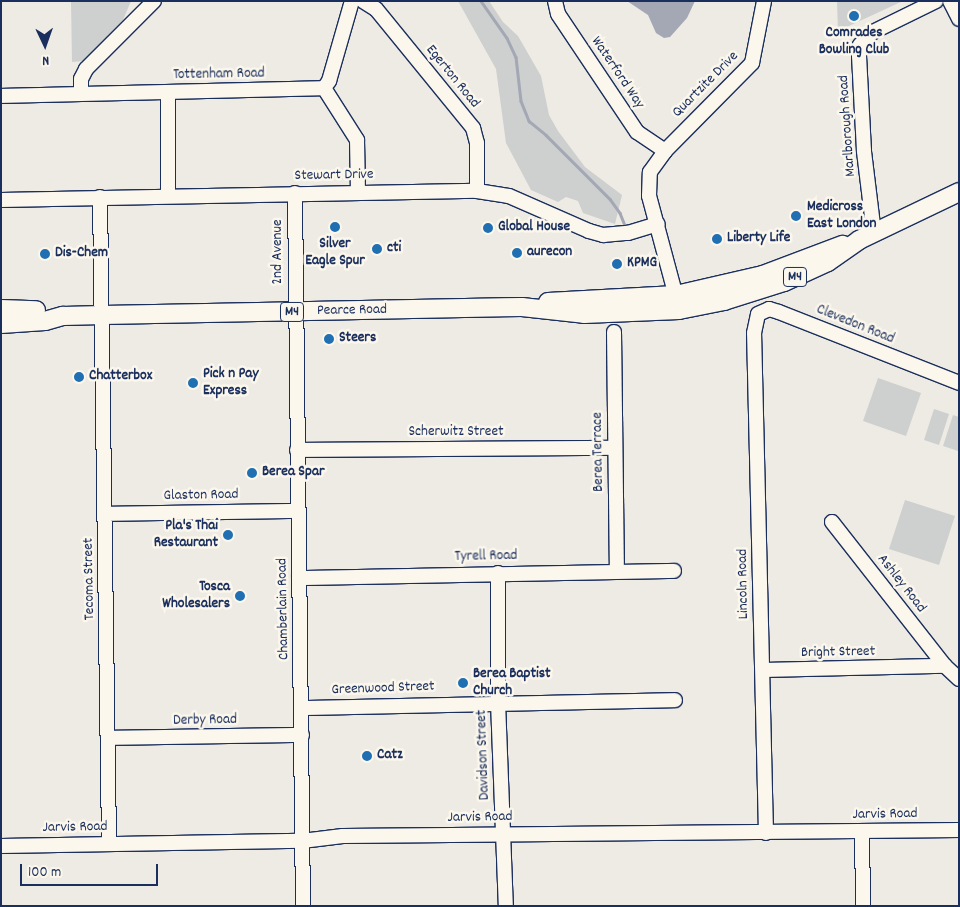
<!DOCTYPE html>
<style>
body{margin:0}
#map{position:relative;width:960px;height:907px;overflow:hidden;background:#eeebe4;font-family:Dekko,sans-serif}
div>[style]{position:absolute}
.green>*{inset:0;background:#cecfcf}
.water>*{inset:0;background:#a3a8b4}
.stream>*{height:2.5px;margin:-1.25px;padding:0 1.25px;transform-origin:1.25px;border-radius:1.25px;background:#a3a8b4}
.roads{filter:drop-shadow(1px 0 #1b2f5e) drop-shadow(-1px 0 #1b2f5e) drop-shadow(0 1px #1b2f5e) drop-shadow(0 -1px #1b2f5e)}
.minor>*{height:14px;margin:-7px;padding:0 7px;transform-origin:7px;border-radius:7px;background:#fbf7ec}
.major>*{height:18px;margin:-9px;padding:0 9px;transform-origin:9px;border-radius:9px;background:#fbf7ec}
.dots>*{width:14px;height:14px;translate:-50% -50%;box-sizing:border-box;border:2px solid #fbf7ec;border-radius:50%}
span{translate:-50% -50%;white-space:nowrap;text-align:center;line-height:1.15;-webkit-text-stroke:5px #fbf7ec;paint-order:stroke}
.shield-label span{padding:1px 4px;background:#fbf7ec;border:1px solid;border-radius:4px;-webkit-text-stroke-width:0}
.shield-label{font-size:14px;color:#1b2f5e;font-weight:700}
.poi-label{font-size:15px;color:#1b2f5e;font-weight:700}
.left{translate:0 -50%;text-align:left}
.right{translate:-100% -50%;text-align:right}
.street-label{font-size:15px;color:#1b2f5e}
.frame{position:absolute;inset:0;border:2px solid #1b2f5e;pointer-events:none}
.north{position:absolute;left:20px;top:20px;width:50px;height:50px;-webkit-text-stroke:4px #fbf7ec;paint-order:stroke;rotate:177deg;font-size:14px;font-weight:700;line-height:20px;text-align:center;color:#1b2f5e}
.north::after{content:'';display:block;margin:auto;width:18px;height:22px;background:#1b2f5e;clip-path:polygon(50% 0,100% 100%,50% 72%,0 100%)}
.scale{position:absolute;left:20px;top:864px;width:138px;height:22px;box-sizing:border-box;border:2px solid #1b2f5e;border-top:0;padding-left:6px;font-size:15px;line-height:18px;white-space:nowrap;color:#1b2f5e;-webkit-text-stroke:4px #fbf7ec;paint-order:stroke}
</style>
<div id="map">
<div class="green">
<i style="clip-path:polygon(71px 1px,131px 1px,123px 20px,83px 61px,72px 62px)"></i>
<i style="clip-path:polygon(458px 1px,489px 1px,503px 22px,518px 36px,541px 76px,549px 115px,558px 131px,585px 167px,622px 195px,615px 224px,583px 213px,578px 201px,566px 197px,558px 202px,531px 190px,506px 143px,496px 69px)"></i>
<i style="clip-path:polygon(837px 1px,903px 1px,838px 31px)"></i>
<i style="clip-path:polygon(878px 378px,921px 393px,906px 436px,863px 421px)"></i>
<i style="clip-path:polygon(934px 409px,949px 414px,939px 445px,924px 440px)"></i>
<i style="clip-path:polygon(953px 415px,959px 417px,958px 451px,943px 446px)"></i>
<i style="clip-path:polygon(905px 500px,955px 516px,939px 565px,889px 549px)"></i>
</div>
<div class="water">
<i style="clip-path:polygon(627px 1px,695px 1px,687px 18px,670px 37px,664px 38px,656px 33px,648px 15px)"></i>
</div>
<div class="stream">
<i style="left:481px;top:1px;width:45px;rotate:54.9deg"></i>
<i style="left:507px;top:38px;width:21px;rotate:65deg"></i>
<i style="left:516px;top:57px;width:44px;rotate:83.5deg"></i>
<i style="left:521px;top:101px;width:22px;rotate:68deg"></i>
<i style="left:529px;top:121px;width:22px;rotate:39deg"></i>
<i style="left:546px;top:135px;width:91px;rotate:45deg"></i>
<i style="left:610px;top:199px;width:17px;rotate:54deg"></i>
<i style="left:620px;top:213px;width:11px;rotate:68deg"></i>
</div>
<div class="roads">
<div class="minor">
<i style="left:363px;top:1px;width:15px;rotate:32deg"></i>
<i style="left:376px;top:9px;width:154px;rotate:50.8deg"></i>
<i style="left:473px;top:128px;width:16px;rotate:75deg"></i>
<i style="left:477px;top:143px;width:48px;rotate:90deg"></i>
<i style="left:555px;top:1px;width:13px;rotate:77deg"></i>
<i style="left:558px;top:14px;width:142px;rotate:56.2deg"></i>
<i style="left:637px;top:132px;width:34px;rotate:34deg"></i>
<i style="left:950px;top:1px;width:20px;rotate:63deg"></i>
<i style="left:324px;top:88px;width:9px;rotate:-54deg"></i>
<i style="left:329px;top:81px;width:83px;rotate:-74deg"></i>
<i style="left:168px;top:92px;width:103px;rotate:90deg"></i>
<i style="left:81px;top:93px;width:14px;rotate:-90deg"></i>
<i style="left:81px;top:79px;width:11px;rotate:-63deg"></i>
<i style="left:86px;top:69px;width:96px;rotate:-45deg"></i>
<i style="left:1px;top:96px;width:323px;rotate:-1.4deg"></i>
<i style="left:324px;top:88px;width:62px;rotate:57.6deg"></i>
<i style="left:357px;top:140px;width:51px;rotate:88.9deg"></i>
<i style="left:295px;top:193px;width:713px;rotate:89.36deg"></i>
<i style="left:100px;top:197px;width:646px;rotate:89.2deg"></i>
<i style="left:1px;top:200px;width:476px;rotate:-1.1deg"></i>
<i style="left:477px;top:191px;width:32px;rotate:9deg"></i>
<i style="left:509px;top:196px;width:87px;rotate:23.6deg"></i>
<i style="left:589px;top:231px;width:15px;rotate:16deg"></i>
<i style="left:603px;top:235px;width:25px;rotate:-5deg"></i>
<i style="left:628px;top:233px;width:31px;rotate:-17deg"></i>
<i style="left:874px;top:233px;width:83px;rotate:-97deg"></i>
<i style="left:864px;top:151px;width:95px;rotate:-93deg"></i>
<i style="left:859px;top:56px;width:11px;rotate:-85deg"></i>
<i style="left:860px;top:45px;width:18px;rotate:-45deg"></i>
<i style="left:873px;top:32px;width:70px;rotate:-26.2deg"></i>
<i style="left:678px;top:304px;width:112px;rotate:-105deg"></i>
<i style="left:649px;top:196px;width:24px;rotate:-88deg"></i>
<i style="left:650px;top:172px;width:26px;rotate:-54deg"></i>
<i style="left:665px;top:151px;width:124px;rotate:-45.3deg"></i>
<i style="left:752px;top:63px;width:63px;rotate:-79deg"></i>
<i style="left:614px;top:332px;width:239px;rotate:89.3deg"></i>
<i style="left:297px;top:450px;width:318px;rotate:-0.4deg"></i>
<i style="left:105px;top:514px;width:193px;rotate:-0.9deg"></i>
<i style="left:832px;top:522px;width:183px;rotate:51.9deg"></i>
<i style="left:498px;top:573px;width:129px;rotate:90deg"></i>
<i style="left:498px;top:702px;width:204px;rotate:87.8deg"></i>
<i style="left:299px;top:578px;width:375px;rotate:-1.1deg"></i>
<i style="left:763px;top:670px;width:182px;rotate:-1.3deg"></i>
<i style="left:945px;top:666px;width:19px;rotate:43deg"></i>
<i style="left:302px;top:708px;width:373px;rotate:-1.2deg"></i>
<i style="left:108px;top:738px;width:194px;rotate:-0.9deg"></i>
<i style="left:862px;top:831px;width:75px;rotate:89.2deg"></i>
<i style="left:766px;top:833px;width:500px;rotate:-91.37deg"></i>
<i style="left:754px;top:333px;width:19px;rotate:-78deg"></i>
<i style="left:758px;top:314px;width:12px;rotate:-24deg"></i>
<i style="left:769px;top:309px;width:10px;rotate:17deg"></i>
<i style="left:779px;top:312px;width:193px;rotate:21.5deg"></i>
<i style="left:1px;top:846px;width:301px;rotate:-1deg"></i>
<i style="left:302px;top:841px;width:41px;rotate:-7deg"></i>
<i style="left:343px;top:836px;width:616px;rotate:-0.56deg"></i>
</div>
<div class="major">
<i style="left:548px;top:302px;width:128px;rotate:-3.1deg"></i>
<i style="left:676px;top:295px;width:89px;rotate:-12.9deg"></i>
<i style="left:763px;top:275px;width:85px;rotate:-20.8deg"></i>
<i style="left:1px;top:309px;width:35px;rotate:2deg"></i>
<i style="left:1px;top:324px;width:44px;rotate:-3.9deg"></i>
<i style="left:45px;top:321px;width:19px;rotate:-16deg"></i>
<i style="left:63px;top:316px;width:40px;rotate:-1.4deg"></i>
<i style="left:103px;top:315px;width:419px;rotate:-1.1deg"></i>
<i style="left:522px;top:307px;width:62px;rotate:6.4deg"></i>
<i style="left:584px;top:314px;width:95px;rotate:-2.4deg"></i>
<i style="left:679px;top:310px;width:46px;rotate:-11.3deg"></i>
<i style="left:724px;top:301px;width:63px;rotate:-17.6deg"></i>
<i style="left:784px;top:282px;width:48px;rotate:-24.4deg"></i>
<i style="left:828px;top:262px;width:38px;rotate:-35deg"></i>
<i style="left:859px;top:240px;width:111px;rotate:-25.6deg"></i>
</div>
</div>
<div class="dots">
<i style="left:854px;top:16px;background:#1f6fb2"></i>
<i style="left:796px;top:216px;background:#1f6fb2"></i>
<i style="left:335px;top:227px;background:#1f6fb2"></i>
<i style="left:488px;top:228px;background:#1f6fb2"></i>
<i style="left:717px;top:239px;background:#1f6fb2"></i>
<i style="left:377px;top:249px;background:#1f6fb2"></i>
<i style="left:517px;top:253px;background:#1f6fb2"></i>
<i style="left:45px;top:254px;background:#1f6fb2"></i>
<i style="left:617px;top:264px;background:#1f6fb2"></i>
<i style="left:329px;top:339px;background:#1f6fb2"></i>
<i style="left:79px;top:377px;background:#1f6fb2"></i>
<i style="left:193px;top:383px;background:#1f6fb2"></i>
<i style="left:252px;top:473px;background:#1f6fb2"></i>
<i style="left:228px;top:535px;background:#1f6fb2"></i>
<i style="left:240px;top:596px;background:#1f6fb2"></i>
<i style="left:463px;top:683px;background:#1f6fb2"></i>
<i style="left:367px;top:756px;background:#1f6fb2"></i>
</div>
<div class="shield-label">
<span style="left:795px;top:277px">M4</span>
<span style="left:292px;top:312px">M4</span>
</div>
<div class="poi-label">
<span style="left:854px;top:42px">Comrades<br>Bowling Club</span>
<span class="left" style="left:807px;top:216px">Medicross<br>East London</span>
<span class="left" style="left:498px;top:228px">Global House</span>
<span class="left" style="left:727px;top:239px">Liberty Life</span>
<span style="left:335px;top:253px">Silver<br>Eagle Spur</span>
<span class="left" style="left:387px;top:249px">cti</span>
<span class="left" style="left:527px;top:253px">aurecon</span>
<span class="left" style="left:55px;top:254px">Dis-Chem</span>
<span class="left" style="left:627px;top:264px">KPMG</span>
<span class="left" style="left:339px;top:339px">Steers</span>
<span class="left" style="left:203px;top:383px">Pick n Pay<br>Express</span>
<span class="left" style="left:89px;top:377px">Chatterbox</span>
<span class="left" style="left:262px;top:473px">Berea Spar</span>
<span class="right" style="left:218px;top:535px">Pla's Thai<br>Restaurant</span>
<span class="right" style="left:230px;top:596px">Tosca<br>Wholesalers</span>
<span class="left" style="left:473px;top:683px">Berea Baptist<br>Church</span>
<span class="left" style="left:377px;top:756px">Catz</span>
</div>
<div class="street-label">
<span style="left:617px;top:73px;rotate:56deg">Waterford Way</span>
<span style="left:219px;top:75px;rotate:-1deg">Tottenham Road</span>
<span style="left:452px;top:77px;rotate:51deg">Egerton Road</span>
<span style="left:706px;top:85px;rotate:-45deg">Quartzite Drive</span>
<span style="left:848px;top:126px;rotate:-94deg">Marlborough Road</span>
<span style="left:334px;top:176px;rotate:-1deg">Stewart Drive</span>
<span style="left:279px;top:252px;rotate:-90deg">2nd Avenue</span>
<span style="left:352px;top:311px;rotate:-1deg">Pearce Road</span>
<span style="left:855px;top:325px;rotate:22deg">Clevedon Road</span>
<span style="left:456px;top:433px">Scherwitz Street</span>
<span style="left:599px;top:452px;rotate:-91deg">Berea Terrace</span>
<span style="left:201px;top:496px;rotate:-1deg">Glaston Road</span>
<span style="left:486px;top:557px;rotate:-1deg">Tyrell Road</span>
<span style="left:90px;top:579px;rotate:-91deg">Tecoma Street</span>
<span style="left:744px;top:584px;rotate:-91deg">Lincoln Road</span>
<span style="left:901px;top:584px;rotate:52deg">Ashley Road</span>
<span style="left:284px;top:609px;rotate:-91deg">Chamberlain Road</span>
<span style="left:838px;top:653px;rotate:-1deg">Bright Street</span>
<span style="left:383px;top:689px;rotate:-2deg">Greenwood Street</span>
<span style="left:205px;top:721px;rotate:-1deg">Derby Road</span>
<span style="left:484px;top:755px;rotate:-92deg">Davidson Street</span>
<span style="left:885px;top:815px;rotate:-1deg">Jarvis Road</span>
<span style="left:480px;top:818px;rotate:-1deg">Jarvis Road</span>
<span style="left:75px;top:828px;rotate:-1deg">Jarvis Road</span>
</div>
<div class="frame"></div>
<div class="north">N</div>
<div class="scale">100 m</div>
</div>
